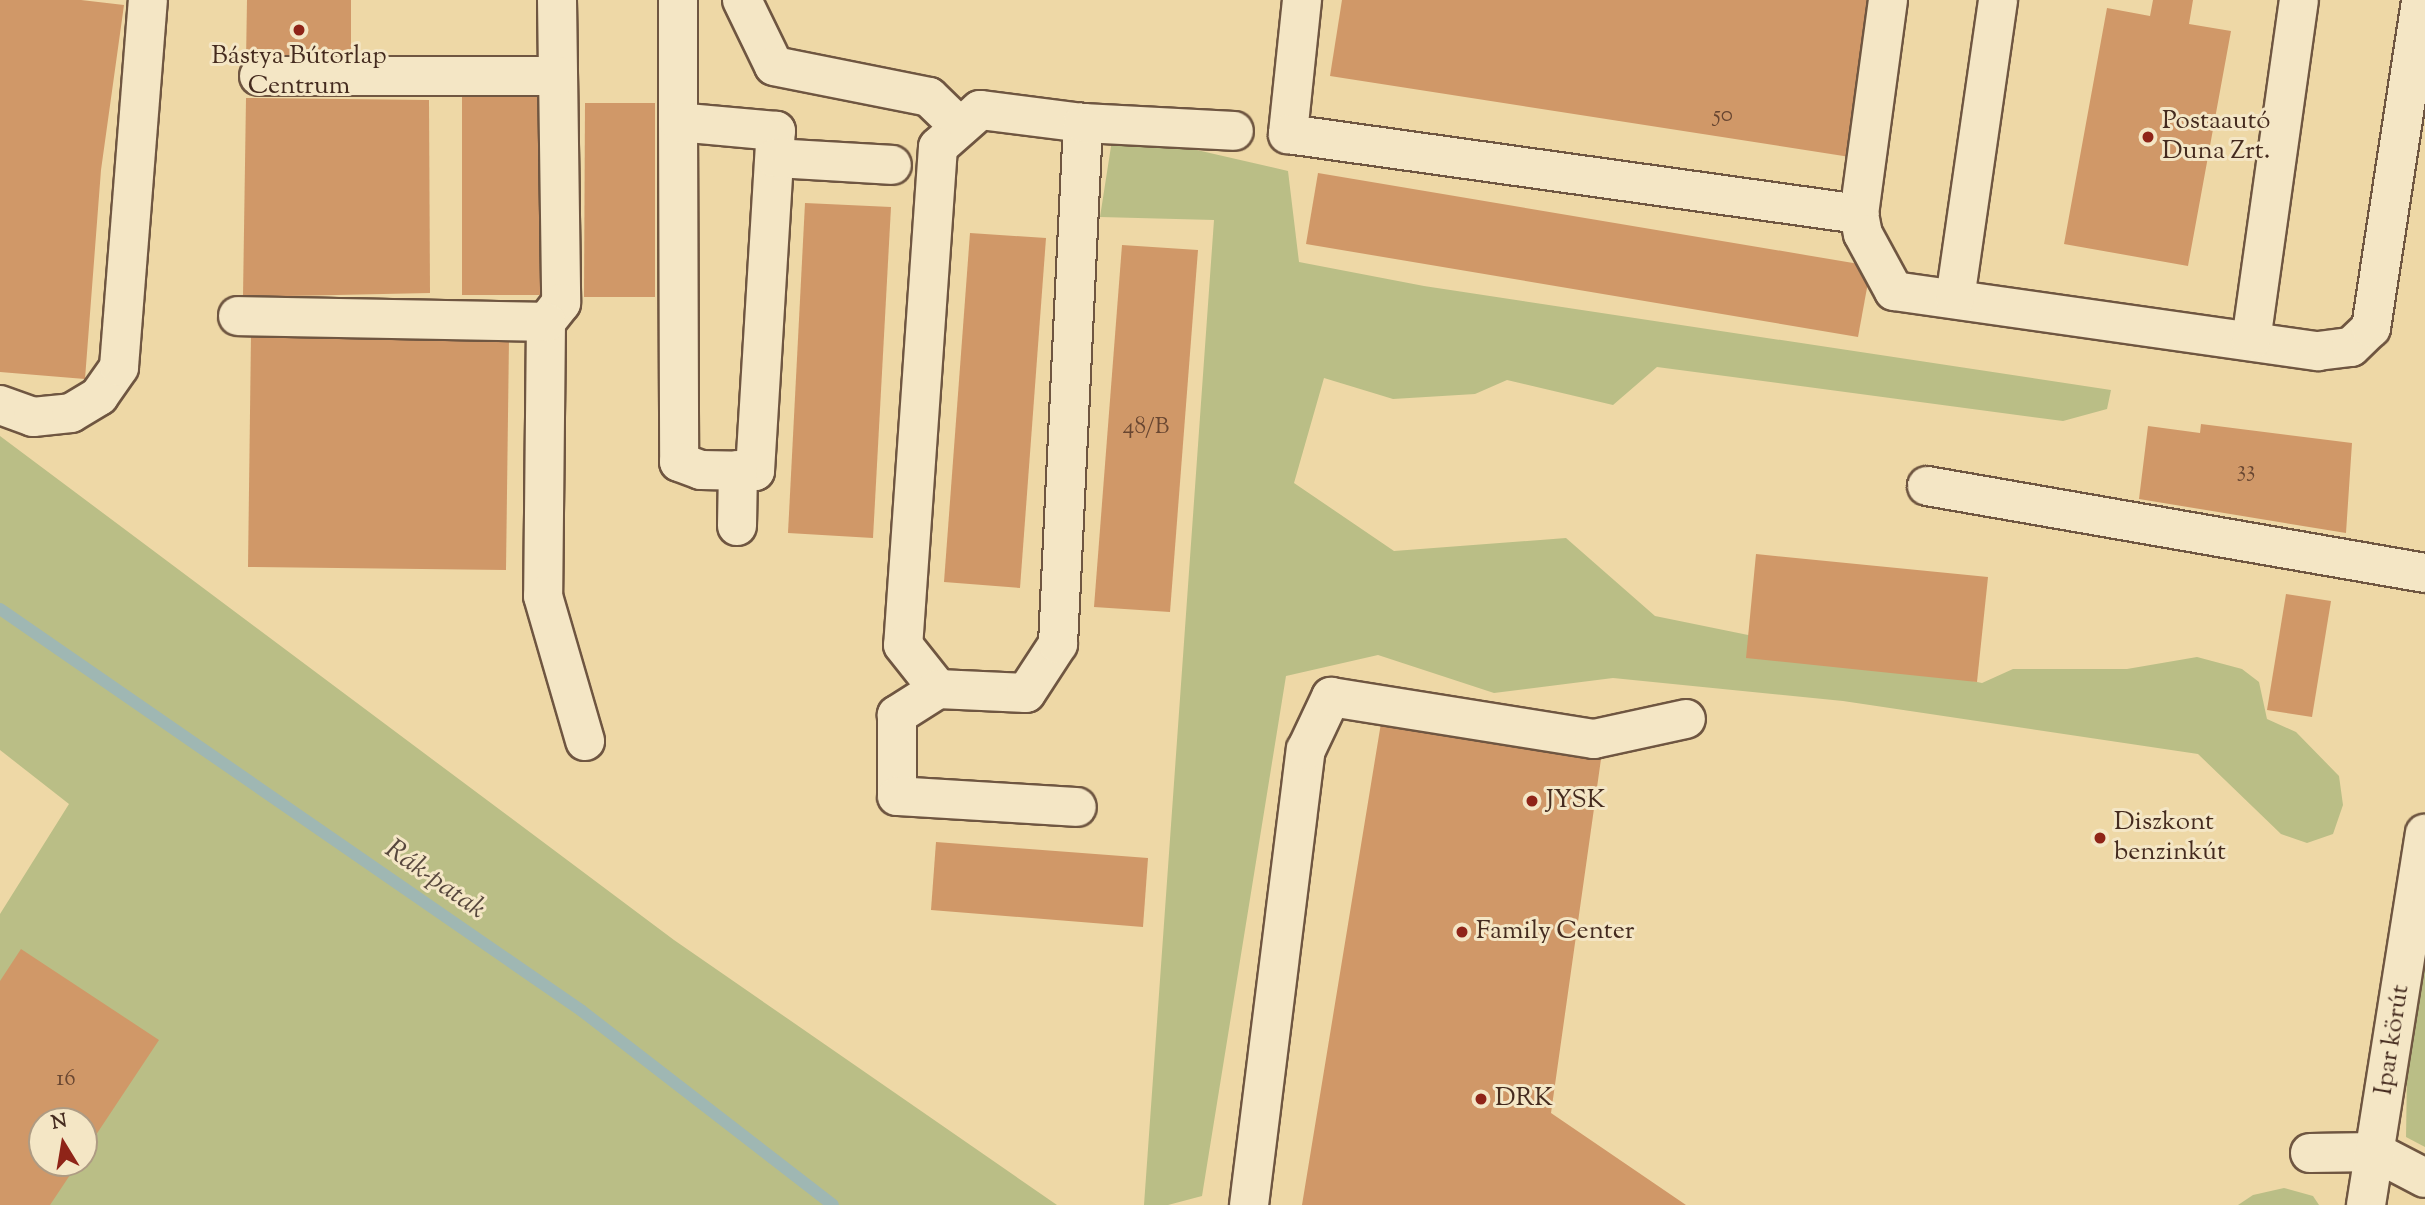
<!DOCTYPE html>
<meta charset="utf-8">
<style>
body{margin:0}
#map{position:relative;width:2425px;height:1205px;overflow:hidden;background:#eed8a6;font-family:"Sorts Mill Goudy",serif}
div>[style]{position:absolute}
.green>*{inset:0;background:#babe86}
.stream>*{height:12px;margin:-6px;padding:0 6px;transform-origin:6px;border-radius:6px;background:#9fb7b3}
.building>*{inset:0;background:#d09868}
.roads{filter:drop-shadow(2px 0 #6f5641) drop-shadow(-2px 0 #6f5641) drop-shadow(0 2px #6f5641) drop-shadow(0 -2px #6f5641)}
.minor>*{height:38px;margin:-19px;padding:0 19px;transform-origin:19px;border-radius:19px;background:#f4e6c5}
.dots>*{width:19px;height:19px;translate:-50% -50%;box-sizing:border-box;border:4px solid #f4e6c5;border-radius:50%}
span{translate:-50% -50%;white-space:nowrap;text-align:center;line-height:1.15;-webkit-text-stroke:6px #f4e6c5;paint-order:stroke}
.number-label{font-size:23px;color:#684631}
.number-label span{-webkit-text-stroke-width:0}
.poi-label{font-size:26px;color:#452b1f}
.left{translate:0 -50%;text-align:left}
.street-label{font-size:26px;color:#452b1f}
.water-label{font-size:28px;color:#57473d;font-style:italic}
.north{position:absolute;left:28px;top:1107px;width:70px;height:70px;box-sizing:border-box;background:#f4e6c5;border:2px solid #ae9b83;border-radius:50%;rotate:349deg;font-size:19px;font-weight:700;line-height:28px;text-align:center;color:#452b1f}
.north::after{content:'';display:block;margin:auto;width:24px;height:32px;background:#8f2418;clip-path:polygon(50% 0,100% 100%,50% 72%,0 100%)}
</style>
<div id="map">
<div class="green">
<i style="clip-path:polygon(1112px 140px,1188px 148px,1288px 171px,1299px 262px,1424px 286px,2111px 390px,2107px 409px,2063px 421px,1657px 367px,1613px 405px,1507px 380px,1475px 394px,1393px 399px,1324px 378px,1294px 483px,1394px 551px,1566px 538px,1655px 616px,1982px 683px,2013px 669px,2127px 669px,2197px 657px,2242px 669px,2259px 682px,2267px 719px,2296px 732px,2339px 776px,2343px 805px,2333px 834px,2307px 843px,2281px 834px,2198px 754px,1843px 701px,1613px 678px,1494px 693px,1378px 655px,1286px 676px,1202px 1196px,1168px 1205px,1144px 1205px,1214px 220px,1100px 217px)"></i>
<i style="clip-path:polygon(evenodd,0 436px,674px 940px,1057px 1205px,0 1205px,0 914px,69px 804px,0 750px,0 436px,42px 1121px,84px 1121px,84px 1163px,42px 1163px,42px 1121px)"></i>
<i style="clip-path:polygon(2425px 966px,2425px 1147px,2406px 1137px,2407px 1075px)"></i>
<i style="clip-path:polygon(2284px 1188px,2313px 1196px,2319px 1205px,2238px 1205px,2253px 1195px)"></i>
</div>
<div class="stream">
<i style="left:0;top:609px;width:707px;rotate:34.63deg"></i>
<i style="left:582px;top:1011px;width:317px;rotate:37.7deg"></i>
</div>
<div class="building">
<i style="clip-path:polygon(0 0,81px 0,124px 5px,101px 170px,85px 379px,0 372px)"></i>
<i style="clip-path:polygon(247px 0,351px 0,351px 61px,246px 61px)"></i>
<i style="clip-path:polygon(1342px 0,1875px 0,1850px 157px,1330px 76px)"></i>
<i style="clip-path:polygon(2153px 0,2193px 0,2189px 24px,2231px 31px,2188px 266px,2064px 244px,2107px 8px,2150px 16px)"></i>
<i style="clip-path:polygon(462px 96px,544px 96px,544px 295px,462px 295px)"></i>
<i style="clip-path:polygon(246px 98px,429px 100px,430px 293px,243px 297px)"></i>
<i style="clip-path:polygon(585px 103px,655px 103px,655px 297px,584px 297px)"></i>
<i style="clip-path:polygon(1318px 173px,1871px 266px,1858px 337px,1306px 244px)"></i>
<i style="clip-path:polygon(805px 203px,891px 207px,873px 538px,788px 533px)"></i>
<i style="clip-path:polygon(970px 233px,1046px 238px,1020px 588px,944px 582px)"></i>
<i style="clip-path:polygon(1122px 245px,1198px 250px,1170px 612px,1094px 607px)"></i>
<i style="clip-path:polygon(251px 335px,509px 338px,506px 570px,248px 567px)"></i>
<i style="clip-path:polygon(2201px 424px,2352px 443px,2346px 533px,2139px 499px,2148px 426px,2200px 433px)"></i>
<i style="clip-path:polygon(1756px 554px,1988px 577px,1977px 682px,1746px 658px)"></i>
<i style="clip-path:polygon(2286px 594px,2331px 601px,2312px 717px,2267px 710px)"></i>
<i style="clip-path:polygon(1381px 723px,1602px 752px,1551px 1113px,1686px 1205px,1302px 1205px)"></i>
<i style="clip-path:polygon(936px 842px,1148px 858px,1143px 927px,931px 910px)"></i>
<i style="clip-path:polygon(21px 949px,159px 1040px,84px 1153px,84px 1121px,42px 1121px,42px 1163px,78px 1163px,50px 1205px,0 1205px,0 981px)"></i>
</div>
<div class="roads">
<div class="minor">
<i style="left:557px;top:0;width:303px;rotate:89.2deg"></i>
<i style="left:561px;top:303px;width:24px;rotate:128deg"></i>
<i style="left:546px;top:322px;width:274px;rotate:90.6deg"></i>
<i style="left:543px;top:596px;width:151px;rotate:73.8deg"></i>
<i style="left:678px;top:0;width:122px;rotate:90deg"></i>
<i style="left:678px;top:122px;width:340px;rotate:89.8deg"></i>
<i style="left:679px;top:462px;width:23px;rotate:20deg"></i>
<i style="left:701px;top:470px;width:54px;rotate:1.1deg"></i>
<i style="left:755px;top:471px;width:341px;rotate:-86.5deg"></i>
<i style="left:776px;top:131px;width:98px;rotate:-174.8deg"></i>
<i style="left:742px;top:0;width:73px;rotate:64.1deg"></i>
<i style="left:774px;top:66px;width:158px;rotate:11.3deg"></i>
<i style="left:929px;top:97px;width:43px;rotate:44.1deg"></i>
<i style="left:1302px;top:0;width:135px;rotate:96deg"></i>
<i style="left:1288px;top:134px;width:577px;rotate:7.98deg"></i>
<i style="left:1888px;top:0;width:216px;rotate:97.7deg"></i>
<i style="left:1859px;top:214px;width:20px;rotate:79deg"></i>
<i style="left:1863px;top:234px;width:65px;rotate:61.5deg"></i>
<i style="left:1894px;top:291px;width:428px;rotate:8.1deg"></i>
<i style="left:2318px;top:351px;width:33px;rotate:-7deg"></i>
<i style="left:2351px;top:347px;width:28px;rotate:-44deg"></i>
<i style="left:2371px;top:328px;width:332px;rotate:-81.3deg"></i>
<i style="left:259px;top:76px;width:299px"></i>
<i style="left:1083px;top:123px;width:104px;rotate:-172.8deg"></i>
<i style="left:980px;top:110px;width:56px;rotate:138.6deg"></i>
<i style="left:938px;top:147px;width:499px;rotate:94deg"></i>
<i style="left:903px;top:645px;width:56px;rotate:51.5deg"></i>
<i style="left:938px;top:689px;width:88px;rotate:2.6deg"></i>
<i style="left:1026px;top:693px;width:59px;rotate:-56.9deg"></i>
<i style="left:1058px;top:644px;width:522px;rotate:-87.25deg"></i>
<i style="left:1083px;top:123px;width:151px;rotate:3deg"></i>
<i style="left:775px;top:158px;width:117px;rotate:3.4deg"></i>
<i style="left:1955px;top:299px;width:302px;rotate:-81.8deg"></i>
<i style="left:238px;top:316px;width:308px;rotate:1.1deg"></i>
<i style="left:2251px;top:341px;width:344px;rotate:-82deg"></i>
<i style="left:0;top:405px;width:35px;rotate:20deg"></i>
<i style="left:33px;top:417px;width:38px;rotate:-6deg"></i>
<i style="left:71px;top:413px;width:33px;rotate:-31deg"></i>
<i style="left:99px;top:396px;width:35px;rotate:-55deg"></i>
<i style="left:119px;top:367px;width:368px;rotate:-85.5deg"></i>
<i style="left:1927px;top:486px;width:506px;rotate:9.91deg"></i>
<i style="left:737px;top:526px;width:56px;rotate:-89deg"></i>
<i style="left:938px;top:689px;width:49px;rotate:147.6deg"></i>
<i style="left:897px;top:715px;width:81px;rotate:90deg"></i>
<i style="left:897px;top:796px;width:180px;rotate:3.5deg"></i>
<i style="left:2310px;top:1153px;width:65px;rotate:-0.9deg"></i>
<i style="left:2375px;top:1152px;width:56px;rotate:27.5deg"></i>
<i style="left:1249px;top:1205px;width:459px;rotate:-82.9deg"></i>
<i style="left:1306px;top:750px;width:59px;rotate:-64.7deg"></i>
<i style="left:1331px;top:697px;width:266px;rotate:9.1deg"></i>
<i style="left:1594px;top:739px;width:94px;rotate:-12.3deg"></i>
<i style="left:2366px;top:1205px;width:376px;rotate:-81deg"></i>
</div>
</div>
<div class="dots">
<i style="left:299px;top:30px;background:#8f2418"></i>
<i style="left:2148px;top:137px;background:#8f2418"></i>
<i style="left:1532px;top:801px;background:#8f2418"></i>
<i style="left:2100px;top:838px;background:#8f2418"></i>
<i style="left:1462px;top:932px;background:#8f2418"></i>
<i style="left:1481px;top:1099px;background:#8f2418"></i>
</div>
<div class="number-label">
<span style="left:1723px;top:116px">50</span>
<span style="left:1146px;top:428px">48/B</span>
<span style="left:2246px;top:471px">33</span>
<span style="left:66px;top:1080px">16</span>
</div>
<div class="poi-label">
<span style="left:299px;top:72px">Bástya Bútorlap<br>Centrum</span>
<span class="left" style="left:2162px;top:137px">Postaautó<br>Duna Zrt.</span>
<span class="left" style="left:1546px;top:801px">JYSK</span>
<span class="left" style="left:2114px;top:838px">Diszkont<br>benzinkút</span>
<span class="left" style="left:1476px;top:932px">Family Center</span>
<span class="left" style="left:1495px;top:1099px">DRK</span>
</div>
<div class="street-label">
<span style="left:2393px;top:1040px;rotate:-81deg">Ipar körút</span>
</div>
<div class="water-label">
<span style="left:435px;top:880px;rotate:35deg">Rák-patak</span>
</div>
<div class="north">N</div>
</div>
